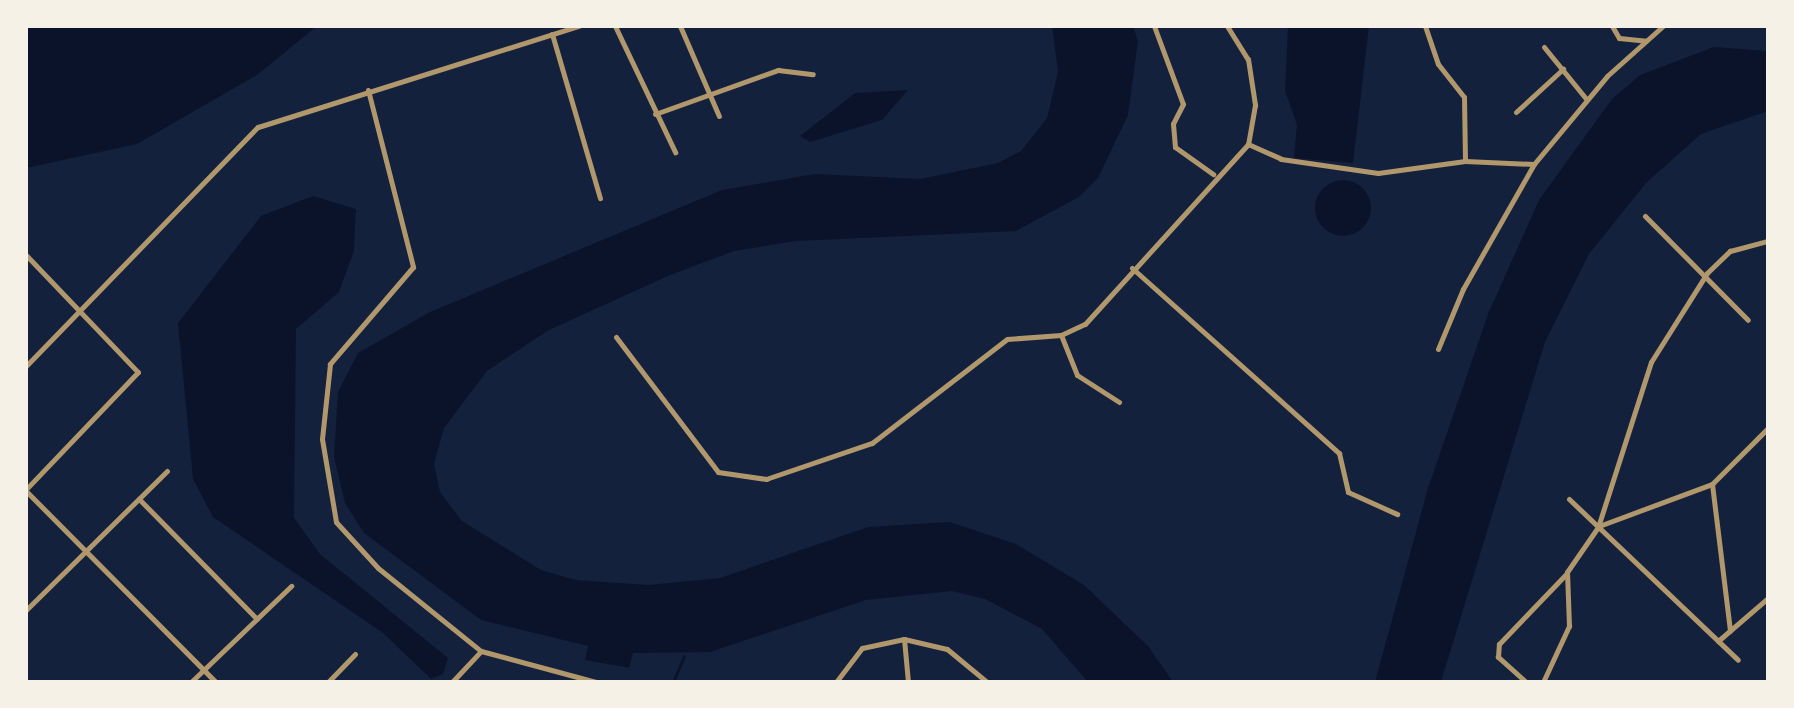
<!DOCTYPE html>
<style>
body{margin:0}
#map{position:relative;width:1794px;height:708px;overflow:hidden;background:#14213d;font-family:Helvetica,sans-serif}
div>[style]{position:absolute}
.water>*{inset:0;background:#0b132b}
.round{border-radius:50%}
.stream>*{height:3px;margin:-1.5px;padding:0 1.5px;transform-origin:1.5px;border-radius:1.5px;background:#0b132b}
.minor>*{height:5px;margin:-2.5px;padding:0 2.5px;transform-origin:2.5px;border-radius:2.5px;background:#b1986c}
span{translate:-50% -50%;white-space:nowrap;text-align:center;line-height:1.15;-webkit-text-stroke:8px #f6f1e7;paint-order:stroke}
.frame{position:absolute;inset:0;border:28px solid #f6f1e7;pointer-events:none}
</style>
<div id="map">
<div class="water">
<i style="clip-path:polygon(26px 26px,317px 26px,257px 75px,137px 144px,26px 168px)"></i>
<i style="clip-path:polygon(1052px 26px,1133px 26px,1138px 41px,1128px 115px,1098px 178px,1079px 197px,1016px 231px,796px 241px,734px 251px,668px 276px,549px 330px,487px 371px,444px 428px,434px 464px,440px 492px,462px 521px,541px 570px,576px 580px,648px 585px,720px 578px,868px 527px,950px 522px,1016px 544px,1084px 585px,1148px 646px,1173px 682px,1088px 682px,1042px 629px,985px 599px,952px 591px,866px 600px,710px 652px,633px 653px,629px 668px,585px 660px,588px 646px,481px 620px,364px 533px,345px 503px,334px 457px,338px 392px,358px 353px,430px 312px,722px 190px,815px 174px,920px 179px,998px 163px,1021px 151px,1047px 118px,1058px 72px)"></i>
<i style="clip-path:polygon(1288px 26px,1369px 26px,1353px 163px,1294px 158px,1297px 125px,1285px 91px)"></i>
<i style="clip-path:polygon(1714px 47px,1768px 51px,1768px 111px,1701px 134px,1646px 183px,1589px 254px,1545px 342px,1441px 682px,1375px 682px,1428px 488px,1488px 314px,1539px 200px,1612px 99px,1640px 75px)"></i>
<i style="clip-path:polygon(908px 90px,882px 120px,810px 142px,800px 136px,855px 93px)"></i>
<i class="round" style="left:1315px;top:180px;width:56px;height:56px"></i>
<i style="clip-path:polygon(313px 196px,356px 209px,354px 251px,339px 292px,296px 329px,294px 518px,320px 554px,448px 658px,443px 674px,431px 679px,383px 633px,213px 517px,193px 479px,178px 323px,261px 216px)"></i>
</div>
<div class="stream">
<i style="left:673px;top:682px;width:28px;rotate:-67deg"></i>
</div>
<div class="minor">
<i style="left:615px;top:26px;width:140px;rotate:64.5deg"></i>
<i style="left:680px;top:26px;width:98px;rotate:66.6deg"></i>
<i style="left:1154px;top:26px;width:83px;rotate:69.6deg"></i>
<i style="left:1183px;top:104px;width:22px;rotate:117deg"></i>
<i style="left:1173px;top:124px;width:23px;rotate:85deg"></i>
<i style="left:1175px;top:147px;width:47px;rotate:35.4deg"></i>
<i style="left:1227px;top:26px;width:39px;rotate:58deg"></i>
<i style="left:1248px;top:59px;width:47px;rotate:81.3deg"></i>
<i style="left:1255px;top:105px;width:40px;rotate:100deg"></i>
<i style="left:1425px;top:26px;width:40px;rotate:71.1deg"></i>
<i style="left:1438px;top:64px;width:42px;rotate:51.8deg"></i>
<i style="left:1464px;top:97px;width:64px;rotate:89.1deg"></i>
<i style="left:1612px;top:26px;width:14px;rotate:60deg"></i>
<i style="left:1619px;top:38px;width:27px;rotate:6deg"></i>
<i style="left:552px;top:34px;width:171px;rotate:73.7deg"></i>
<i style="left:1544px;top:47px;width:68px;rotate:50.9deg"></i>
<i style="left:368px;top:90px;width:183px;rotate:75.7deg"></i>
<i style="left:413px;top:267px;width:128px;rotate:130.6deg"></i>
<i style="left:330px;top:364px;width:75px;rotate:96.1deg"></i>
<i style="left:322px;top:439px;width:84px;rotate:80.4deg"></i>
<i style="left:336px;top:522px;width:62px;rotate:47.6deg"></i>
<i style="left:378px;top:568px;width:132px;rotate:38.9deg"></i>
<i style="left:481px;top:651px;width:119px;rotate:15.1deg"></i>
<i style="left:1516px;top:112px;width:64px;rotate:-42.5deg"></i>
<i style="left:655px;top:114px;width:131px;rotate:-19.7deg"></i>
<i style="left:778px;top:70px;width:35px;rotate:7deg"></i>
<i style="left:1645px;top:216px;width:146px;rotate:45.3deg"></i>
<i style="left:26px;top:255px;width:162px;rotate:46.3deg"></i>
<i style="left:138px;top:372px;width:162px;rotate:133.7deg"></i>
<i style="left:1132px;top:268px;width:278px;rotate:41.8deg"></i>
<i style="left:1339px;top:453px;width:40px;rotate:77deg"></i>
<i style="left:1348px;top:492px;width:54px;rotate:24.2deg"></i>
<i style="left:1061px;top:335px;width:43px;rotate:68.2deg"></i>
<i style="left:1077px;top:375px;width:50px;rotate:32.7deg"></i>
<i style="left:616px;top:337px;width:169px;rotate:52.9deg"></i>
<i style="left:718px;top:472px;width:49px;rotate:8.3deg"></i>
<i style="left:766px;top:479px;width:112px;rotate:-18.8deg"></i>
<i style="left:872px;top:443px;width:170px;rotate:-37.6deg"></i>
<i style="left:1007px;top:339px;width:54px;rotate:-4.2deg"></i>
<i style="left:1061px;top:335px;width:26px;rotate:-25deg"></i>
<i style="left:1085px;top:324px;width:243px;rotate:-47.8deg"></i>
<i style="left:1248px;top:144px;width:36px;rotate:24deg"></i>
<i style="left:1281px;top:159px;width:98px;rotate:8.2deg"></i>
<i style="left:1378px;top:173px;width:88px;rotate:-7.9deg"></i>
<i style="left:1465px;top:161px;width:69px;rotate:2.5deg"></i>
<i style="left:1438px;top:349px;width:65px;rotate:-67.4deg"></i>
<i style="left:1463px;top:289px;width:144px;rotate:-60.4deg"></i>
<i style="left:1534px;top:164px;width:114px;rotate:-50.3deg"></i>
<i style="left:1607px;top:76px;width:75px;rotate:-41.8deg"></i>
<i style="left:26px;top:366px;width:333px;rotate:-45.9deg"></i>
<i style="left:258px;top:127px;width:337px;rotate:-17.5deg"></i>
<i style="left:1712px;top:484px;width:148px;rotate:83deg"></i>
<i style="left:26px;top:491px;width:269px;rotate:45.2deg"></i>
<i style="left:139px;top:499px;width:168px;rotate:45.5deg"></i>
<i style="left:1569px;top:499px;width:233px;rotate:43.6deg"></i>
<i style="left:1599px;top:526px;width:121px;rotate:-20.4deg"></i>
<i style="left:1712px;top:484px;width:79px;rotate:-45deg"></i>
<i style="left:26px;top:610px;width:198px;rotate:-44.6deg"></i>
<i style="left:904px;top:639px;width:43px;rotate:84.7deg"></i>
<i style="left:1718px;top:641px;width:66px;rotate:-40.7deg"></i>
<i style="left:191px;top:682px;width:139px;rotate:-43.8deg"></i>
<i style="left:328px;top:682px;width:39px;rotate:-46deg"></i>
<i style="left:452px;top:682px;width:42px;rotate:-46.9deg"></i>
<i style="left:836px;top:682px;width:43px;rotate:-52.6deg"></i>
<i style="left:862px;top:648px;width:43px;rotate:-12.1deg"></i>
<i style="left:904px;top:639px;width:44px;rotate:13.1deg"></i>
<i style="left:947px;top:649px;width:52px;rotate:39.5deg"></i>
<i style="left:1526px;top:682px;width:38px;rotate:-138deg"></i>
<i style="left:1498px;top:657px;width:13px;rotate:-86deg"></i>
<i style="left:1499px;top:644px;width:98px;rotate:-46.2deg"></i>
<i style="left:1543px;top:682px;width:62px;rotate:-65.1deg"></i>
<i style="left:1569px;top:626px;width:54px;rotate:-92.1deg"></i>
<i style="left:1567px;top:572px;width:55px;rotate:-55.4deg"></i>
<i style="left:1598px;top:527px;width:173px;rotate:-72.2deg"></i>
<i style="left:1651px;top:362px;width:105px;rotate:-57.8deg"></i>
<i style="left:1707px;top:273px;width:32px;rotate:-44deg"></i>
<i style="left:1730px;top:251px;width:39px;rotate:-15deg"></i>
</div>
<div class="frame"></div>
</div>
